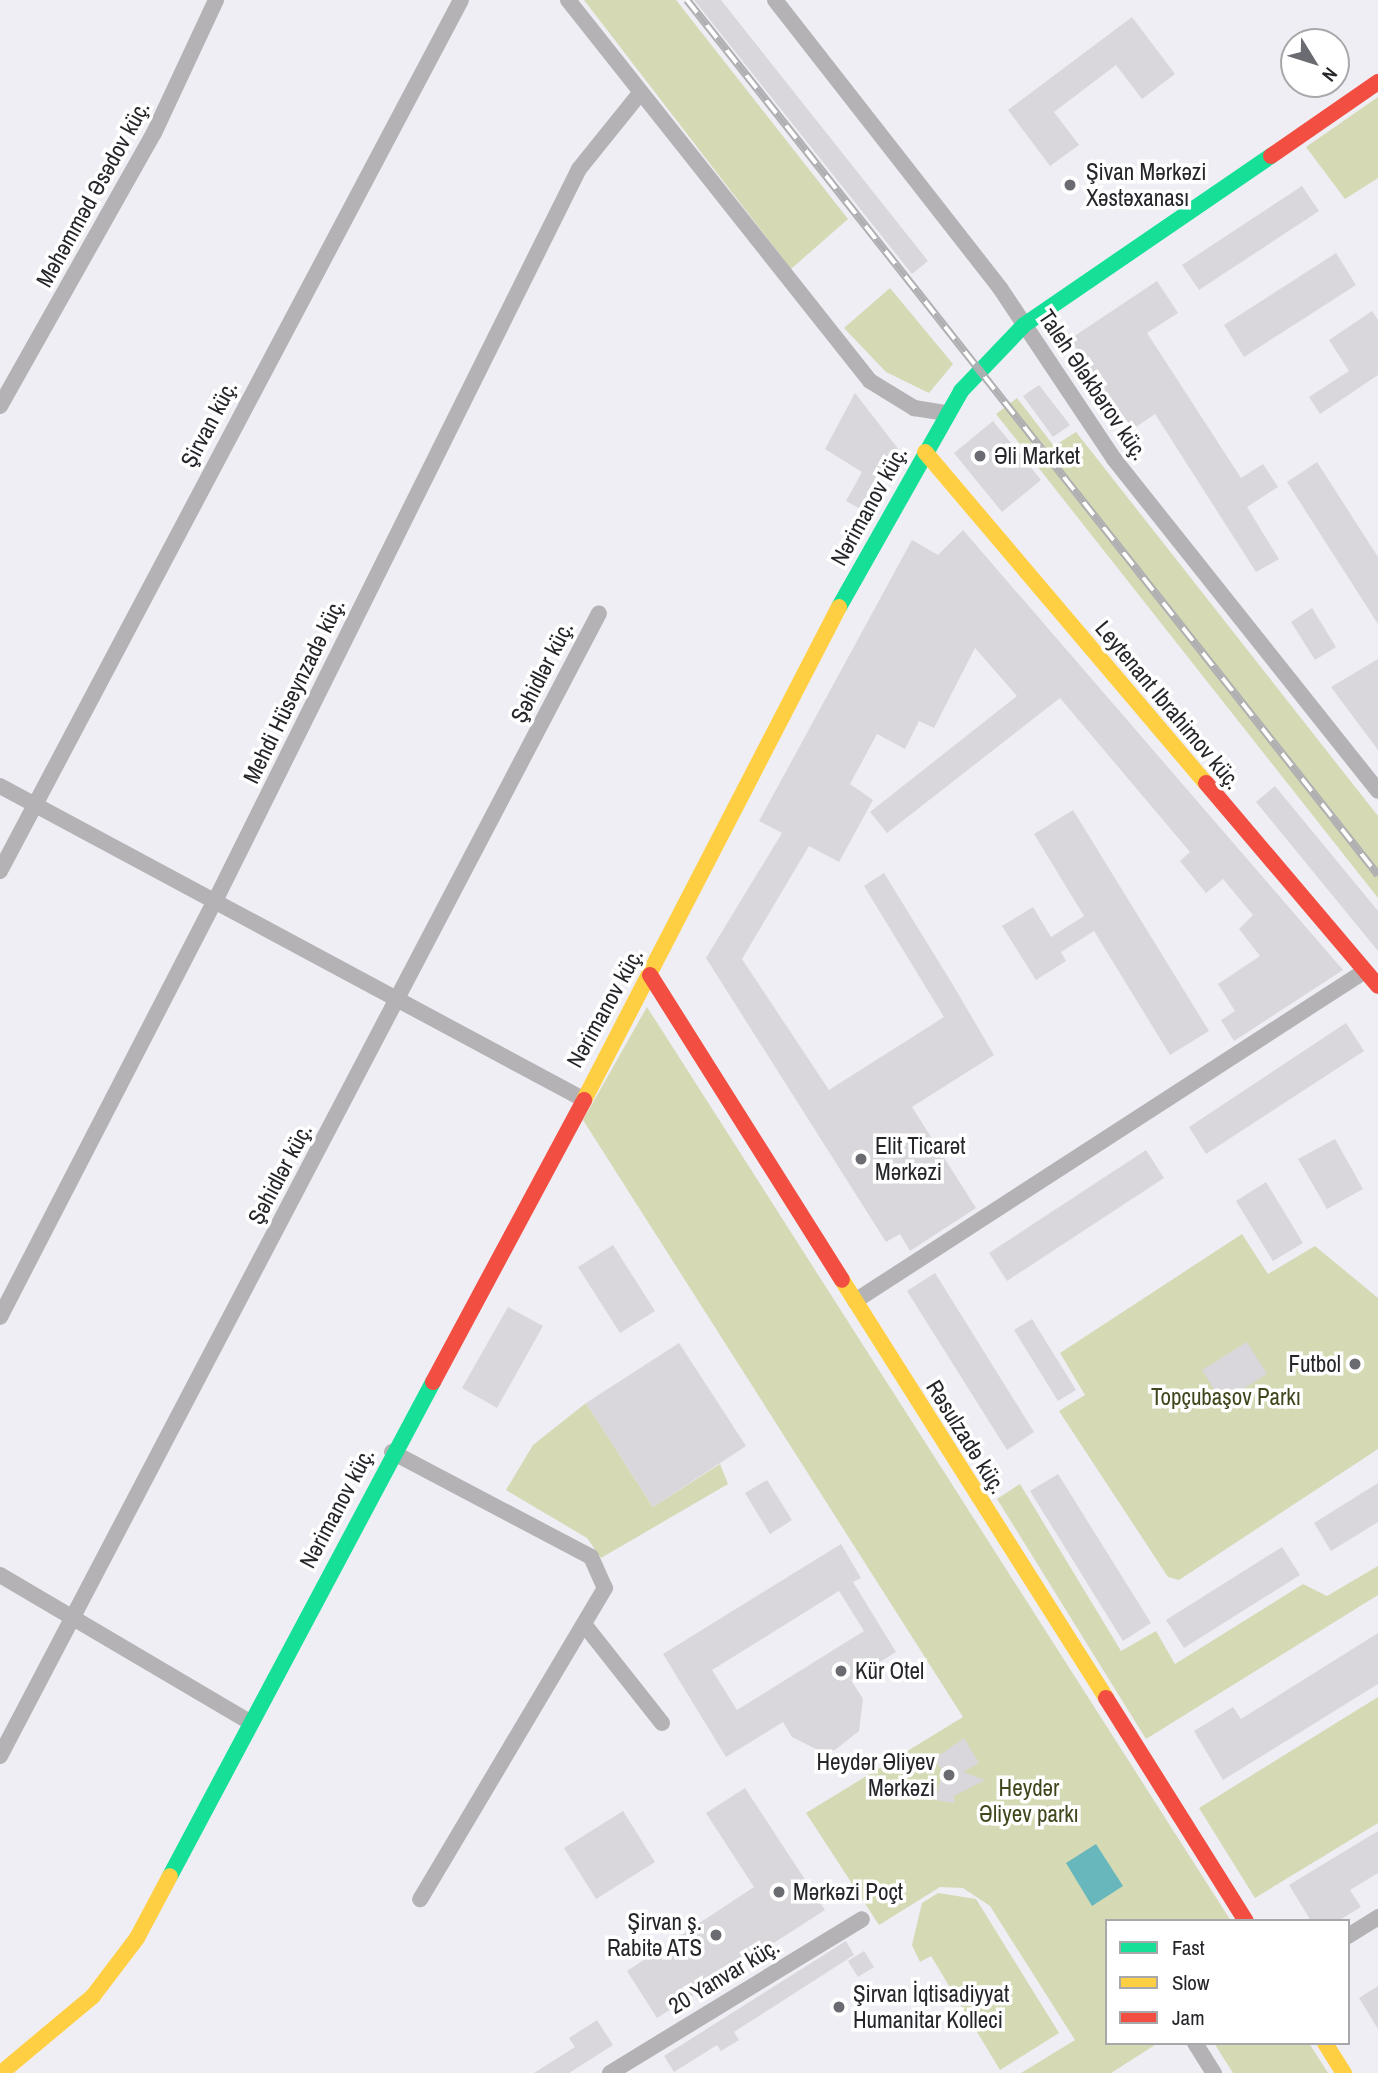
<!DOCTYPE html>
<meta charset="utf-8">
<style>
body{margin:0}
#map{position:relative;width:1378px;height:2073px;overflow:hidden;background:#eeeef4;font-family:"Archivo Narrow",sans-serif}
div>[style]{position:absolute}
.green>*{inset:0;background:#d5dab4}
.water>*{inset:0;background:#67b7bd}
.building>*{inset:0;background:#d9d7db}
.street>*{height:16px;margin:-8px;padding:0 8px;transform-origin:8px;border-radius:8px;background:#b4b2b4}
.fast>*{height:16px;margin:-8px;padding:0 8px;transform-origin:8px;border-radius:8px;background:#16e098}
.slow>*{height:16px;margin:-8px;padding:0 8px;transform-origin:8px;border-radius:8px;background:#ffcf43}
.jam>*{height:16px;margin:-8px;padding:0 8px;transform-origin:8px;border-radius:8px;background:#f24e42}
.rail>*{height:8px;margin-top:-4px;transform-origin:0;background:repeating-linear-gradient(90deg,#fff 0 16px,#b0afb2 0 32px);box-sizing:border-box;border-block:2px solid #b0afb2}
.dots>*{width:19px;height:19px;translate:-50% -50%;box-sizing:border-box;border:4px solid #fff;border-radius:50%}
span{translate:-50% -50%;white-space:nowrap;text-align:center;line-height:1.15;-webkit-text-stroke:7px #fff;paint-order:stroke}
.poi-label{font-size:23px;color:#25262a}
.left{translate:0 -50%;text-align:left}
.right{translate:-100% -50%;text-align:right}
.street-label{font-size:23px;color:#25262a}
.park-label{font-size:23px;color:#42461d}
.legend{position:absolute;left:1105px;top:1919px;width:245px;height:126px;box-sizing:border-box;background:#fff;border:2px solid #a8a8aa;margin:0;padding:9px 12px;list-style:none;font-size:21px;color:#25262a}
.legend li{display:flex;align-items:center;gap:14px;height:35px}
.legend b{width:35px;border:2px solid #a8a8aa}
.north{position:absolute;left:1280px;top:28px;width:70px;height:70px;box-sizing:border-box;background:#fff;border:2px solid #a8a8aa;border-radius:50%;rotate:128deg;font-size:19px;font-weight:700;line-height:28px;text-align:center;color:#25262a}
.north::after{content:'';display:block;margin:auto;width:24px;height:32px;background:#6b6c71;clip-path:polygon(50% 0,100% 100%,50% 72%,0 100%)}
</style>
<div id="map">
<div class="green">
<i style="clip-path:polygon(584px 0,676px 0,848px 219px,791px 269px)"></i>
<i style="clip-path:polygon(1378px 97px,1378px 178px,1345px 199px,1306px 147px)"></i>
<i style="clip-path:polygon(890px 288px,953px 364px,929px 393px,886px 372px,844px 328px)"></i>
<i style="clip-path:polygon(1017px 398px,1054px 446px,1076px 432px,1378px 816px,1378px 898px,996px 414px)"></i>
<i style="clip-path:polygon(647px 1007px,1231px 1921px,1107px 1921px,1107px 2043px,1158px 2043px,1111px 2073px,1021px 2073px,1075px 2040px,990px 1906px,963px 1888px,940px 1887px,879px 1925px,806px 1813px,963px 1717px,583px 1120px)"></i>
<i style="clip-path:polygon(1242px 1234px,1268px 1274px,1315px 1246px,1378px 1298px,1378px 1449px,1179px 1580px,1168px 1577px,1059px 1411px,1085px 1395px,1060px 1353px)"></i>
<i style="clip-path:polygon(586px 1403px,653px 1507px,720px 1464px,728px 1484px,601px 1558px,587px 1538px,506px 1490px,533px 1445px)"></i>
<i style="clip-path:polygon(1020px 1484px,1121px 1651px,1156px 1631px,1175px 1664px,1303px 1584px,1327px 1596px,1378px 1566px,1378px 1595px,1146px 1739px,997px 1499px)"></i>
<i style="clip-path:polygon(1378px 1697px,1378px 1823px,1255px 1898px,1199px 1808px)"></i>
<i style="clip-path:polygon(938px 1893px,976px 1899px,1059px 2033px,1000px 2070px,931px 1956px,920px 1962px,912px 1945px,922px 1903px)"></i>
<i style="clip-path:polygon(1214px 2043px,1309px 2043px,1328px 2073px,1233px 2073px)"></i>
</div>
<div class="water">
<i style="clip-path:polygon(1096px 1844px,1123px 1886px,1092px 1906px,1066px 1863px)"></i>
</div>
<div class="building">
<i style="clip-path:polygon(694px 0,721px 0,928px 261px,912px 274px)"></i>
<i style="clip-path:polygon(1132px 17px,1175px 74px,1142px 99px,1116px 65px,1054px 112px,1079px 145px,1050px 166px,1008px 110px)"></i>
<i style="clip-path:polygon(1302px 186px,1319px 211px,1199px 290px,1182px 265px)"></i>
<i style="clip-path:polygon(1336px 253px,1356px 285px,1244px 357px,1224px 325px)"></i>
<i style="clip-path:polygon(1157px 281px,1178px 313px,1147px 333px,1241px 478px,1263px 464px,1278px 487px,1247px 507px,1279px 559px,1256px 572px,1155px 414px,1130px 431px,1070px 339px)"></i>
<i style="clip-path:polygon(1372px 311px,1378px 320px,1378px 375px,1320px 414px,1309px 397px,1349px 371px,1329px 340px)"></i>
<i style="clip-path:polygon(1039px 385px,1070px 425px,1053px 437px,1023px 396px)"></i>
<i style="clip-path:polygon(855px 393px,899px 450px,866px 512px,846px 501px,862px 472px,825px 449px)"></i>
<i style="clip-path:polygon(993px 421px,1041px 480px,1002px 512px,954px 453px)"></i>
<i style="clip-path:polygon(1317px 462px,1378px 557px,1378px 624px,1287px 482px)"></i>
<i style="clip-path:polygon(963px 530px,1343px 970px,1234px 1041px,1221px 1020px,1235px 1011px,1218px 984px,1260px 956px,1239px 929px,1253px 915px,1223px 879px,1206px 893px,1180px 861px,1190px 852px,1060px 698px,887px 833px,870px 812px,1017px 696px,975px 648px,934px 728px,919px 721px,905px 749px,877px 734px,850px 784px,873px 800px,839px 862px,809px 846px,742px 959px,829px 1090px,944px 1017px,864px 886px,884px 873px,953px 985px,994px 1055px,912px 1107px,976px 1208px,910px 1251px,900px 1234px,886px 1242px,706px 958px,782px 833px,759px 821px,912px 540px,938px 555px)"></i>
<i style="clip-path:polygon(1312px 608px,1336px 647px,1315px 660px,1291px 622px)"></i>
<i style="clip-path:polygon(1378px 659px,1378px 750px,1331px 687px)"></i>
<i style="clip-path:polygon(1275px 786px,1378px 911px,1378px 951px,1256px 802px)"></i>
<i style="clip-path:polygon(1073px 810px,1209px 1031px,1170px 1055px,1094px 931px,1061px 952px,1066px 961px,1036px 980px,1002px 926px,1033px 907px,1051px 937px,1084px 916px,1034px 834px)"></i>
<i style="clip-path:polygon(1346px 1023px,1364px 1051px,1206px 1154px,1189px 1127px)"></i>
<i style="clip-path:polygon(1335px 1139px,1363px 1189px,1327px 1209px,1298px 1159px)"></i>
<i style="clip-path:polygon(1146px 1150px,1164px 1178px,1007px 1281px,989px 1253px)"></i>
<i style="clip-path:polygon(1266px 1182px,1303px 1243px,1273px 1261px,1236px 1201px)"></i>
<i style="clip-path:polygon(613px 1245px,655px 1311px,620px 1333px,578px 1267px)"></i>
<i style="clip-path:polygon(935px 1273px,1034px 1432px,1007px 1450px,907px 1291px)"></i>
<i style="clip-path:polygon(508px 1307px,543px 1326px,497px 1408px,462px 1388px)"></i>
<i style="clip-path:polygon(1032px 1319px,1076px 1390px,1058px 1401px,1014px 1330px)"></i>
<i style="clip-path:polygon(1247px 1342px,1267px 1374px,1222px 1402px,1202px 1370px)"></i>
<i style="clip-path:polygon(679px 1343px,746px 1446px,653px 1507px,586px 1403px)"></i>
<i style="clip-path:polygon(1058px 1474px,1151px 1623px,1123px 1641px,1030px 1491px)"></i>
<i style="clip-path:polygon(767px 1480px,792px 1520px,770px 1534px,745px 1493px)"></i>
<i style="clip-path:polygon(1378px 1483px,1378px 1522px,1331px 1551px,1314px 1523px)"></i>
<i style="clip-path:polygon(evenodd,841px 1544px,861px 1578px,853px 1582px,896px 1652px,851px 1680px,863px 1699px,859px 1731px,835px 1750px,820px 1751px,792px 1737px,783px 1722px,726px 1757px,663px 1654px,841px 1544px,839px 1591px,864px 1631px,737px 1710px,712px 1670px,839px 1591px)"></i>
<i style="clip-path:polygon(1282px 1547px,1300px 1575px,1184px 1648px,1166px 1620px)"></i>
<i style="clip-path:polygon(1378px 1633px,1378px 1684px,1223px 1780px,1194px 1731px,1233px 1707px,1241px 1719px)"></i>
<i style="clip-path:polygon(964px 1738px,979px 1763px,963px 1772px,985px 1780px,954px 1796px,954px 1803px,935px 1800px,943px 1772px,934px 1759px)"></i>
<i style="clip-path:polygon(745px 1788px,825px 1910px,657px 2018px,627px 1971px,754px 1887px,706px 1813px)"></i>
<i style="clip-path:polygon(623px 1811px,655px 1862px,596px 1899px,564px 1848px)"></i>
<i style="clip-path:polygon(1378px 1831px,1378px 1873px,1350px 1890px,1361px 1907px,1338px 1921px,1311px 1921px,1289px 1885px)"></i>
<i style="clip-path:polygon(846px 1941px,854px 1955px,734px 2032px,739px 2040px,721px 2051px,717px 2045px,674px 2072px,664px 2056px)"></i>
<i style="clip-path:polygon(864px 1951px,874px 1967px,858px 1977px,848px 1961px)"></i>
<i style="clip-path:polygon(1378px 1986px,1378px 2029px,1359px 1998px)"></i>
<i style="clip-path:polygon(597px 2020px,613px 2045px,569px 2073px,534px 2073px,575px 2047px,569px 2038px)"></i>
</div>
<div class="street">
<i style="left:568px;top:0;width:486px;rotate:51.6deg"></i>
<i style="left:870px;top:381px;width:52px;rotate:31.5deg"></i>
<i style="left:914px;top:408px;width:33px;rotate:9deg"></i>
<i style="left:775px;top:0;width:365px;rotate:52deg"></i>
<i style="left:1000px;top:288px;width:206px;rotate:56.3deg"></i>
<i style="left:1114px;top:459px;width:424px;rotate:51.5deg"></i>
<i style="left:0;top:406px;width:313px;rotate:-60.6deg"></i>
<i style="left:154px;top:133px;width:147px;rotate:-65deg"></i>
<i style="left:0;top:786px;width:659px;rotate:28.24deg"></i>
<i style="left:0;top:871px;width:985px;rotate:-62.11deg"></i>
<i style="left:855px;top:1301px;width:607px;rotate:-32.91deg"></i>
<i style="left:0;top:1317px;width:466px;rotate:-62.7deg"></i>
<i style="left:214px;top:903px;width:820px;rotate:-63.56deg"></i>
<i style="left:579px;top:169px;width:97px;rotate:-51.2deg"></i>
<i style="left:392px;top:1452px;width:225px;rotate:27.8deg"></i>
<i style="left:591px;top:1557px;width:34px;rotate:66deg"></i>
<i style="left:605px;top:1588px;width:362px;rotate:120.7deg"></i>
<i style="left:0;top:1575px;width:291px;rotate:30.5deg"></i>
<i style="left:587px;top:1628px;width:121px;rotate:51.7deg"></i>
<i style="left:0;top:1756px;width:1290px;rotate:-62.34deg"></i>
<i style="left:1348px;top:1936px;width:36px;rotate:-32deg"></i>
<i style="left:1195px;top:2043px;width:36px;rotate:58deg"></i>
<i style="left:610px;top:2073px;width:295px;rotate:-31.4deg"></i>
</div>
<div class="fast">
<i style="left:839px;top:607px;width:248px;rotate:-60.5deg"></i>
<i style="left:961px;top:391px;width:91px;rotate:-46.3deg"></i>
<i style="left:1024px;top:325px;width:299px;rotate:-34.4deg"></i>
<i style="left:170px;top:1876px;width:560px;rotate:-61.97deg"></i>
</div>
<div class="slow">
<i style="left:925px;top:452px;width:434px;rotate:49.7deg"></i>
<i style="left:584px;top:1100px;width:555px;rotate:-62.65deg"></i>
<i style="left:842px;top:1280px;width:494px;rotate:57.7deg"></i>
<i style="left:1325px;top:2043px;width:36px;rotate:58deg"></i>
<i style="left:1px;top:2073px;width:120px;rotate:-39.9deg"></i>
<i style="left:93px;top:1996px;width:73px;rotate:-52.8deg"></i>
<i style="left:137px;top:1938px;width:70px;rotate:-62deg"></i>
</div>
<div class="jam">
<i style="left:1271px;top:156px;width:130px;rotate:-34.7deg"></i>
<i style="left:1206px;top:783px;width:266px;rotate:49.7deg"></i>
<i style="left:650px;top:975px;width:360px;rotate:57.8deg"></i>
<i style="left:433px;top:1382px;width:320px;rotate:-61.8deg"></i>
<i style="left:1106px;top:1698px;width:263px;rotate:57.9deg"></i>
</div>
<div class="rail">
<i style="left:687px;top:0;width:1115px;rotate:51.7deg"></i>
</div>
<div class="dots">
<i style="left:1070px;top:185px;background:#6b6c71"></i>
<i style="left:980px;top:456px;background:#6b6c71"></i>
<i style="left:861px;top:1159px;background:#6b6c71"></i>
<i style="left:1355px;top:1364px;background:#6b6c71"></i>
<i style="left:841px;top:1671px;background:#6b6c71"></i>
<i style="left:949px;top:1775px;background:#6b6c71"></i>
<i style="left:779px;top:1892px;background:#6b6c71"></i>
<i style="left:716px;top:1935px;background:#6b6c71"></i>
<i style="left:839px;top:2007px;background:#6b6c71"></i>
</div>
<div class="poi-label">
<span class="left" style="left:1086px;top:185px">Şivan Mərkəzi<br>Xəstəxanası</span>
<span class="left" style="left:994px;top:456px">Əli Market</span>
<span class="left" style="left:875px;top:1159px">Elit Ticarət<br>Mərkəzi</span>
<span class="right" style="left:1341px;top:1364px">Futbol</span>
<span class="left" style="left:855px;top:1671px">Kür Otel</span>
<span class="right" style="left:935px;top:1775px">Heydər Əliyev<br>Mərkəzi</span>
<span class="left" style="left:793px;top:1892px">Mərkəzi Poçt</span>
<span class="right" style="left:702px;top:1935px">Şirvan ş.<br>Rabitə ATS</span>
<span class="left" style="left:853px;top:2007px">Şirvan İqtisadiyyat<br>Humanitar Kolleci</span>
</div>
<div class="street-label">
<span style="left:93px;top:194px;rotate:-61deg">Məhəmməd Əsədov küç.</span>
<span style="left:1093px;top:385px;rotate:56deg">Taleh Ələkbərov küç.</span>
<span style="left:209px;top:424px;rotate:-62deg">Şirvan küç.</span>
<span style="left:869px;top:506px;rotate:-61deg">Nərimanov küç.</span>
<span style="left:542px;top:672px;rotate:-63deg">Şəhidlər küç.</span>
<span style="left:294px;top:691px;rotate:-64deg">Mehdi Hüseynzadə küç.</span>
<span style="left:1168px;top:705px;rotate:50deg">Leytenant Ibrahimov küç.</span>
<span style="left:605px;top:1008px;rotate:-61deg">Nərimanov küç.</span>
<span style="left:280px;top:1174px;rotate:-62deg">Şəhidlər küç.</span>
<span style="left:966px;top:1437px;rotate:58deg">Rəsulzadə küç.</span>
<span style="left:337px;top:1508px;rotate:-62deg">Nərimanov küç.</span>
<span style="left:724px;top:1976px;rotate:-31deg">20 Yanvar küç.</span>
</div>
<div class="park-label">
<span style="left:1226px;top:1397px">Topçubaşov Parkı</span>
<span style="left:1029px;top:1801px">Heydər<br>Əliyev parkı</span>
</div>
<ul class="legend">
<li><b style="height:9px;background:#16e098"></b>Fast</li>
<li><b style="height:9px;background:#ffcf43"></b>Slow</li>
<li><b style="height:9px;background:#f24e42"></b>Jam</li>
</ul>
<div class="north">N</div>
</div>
